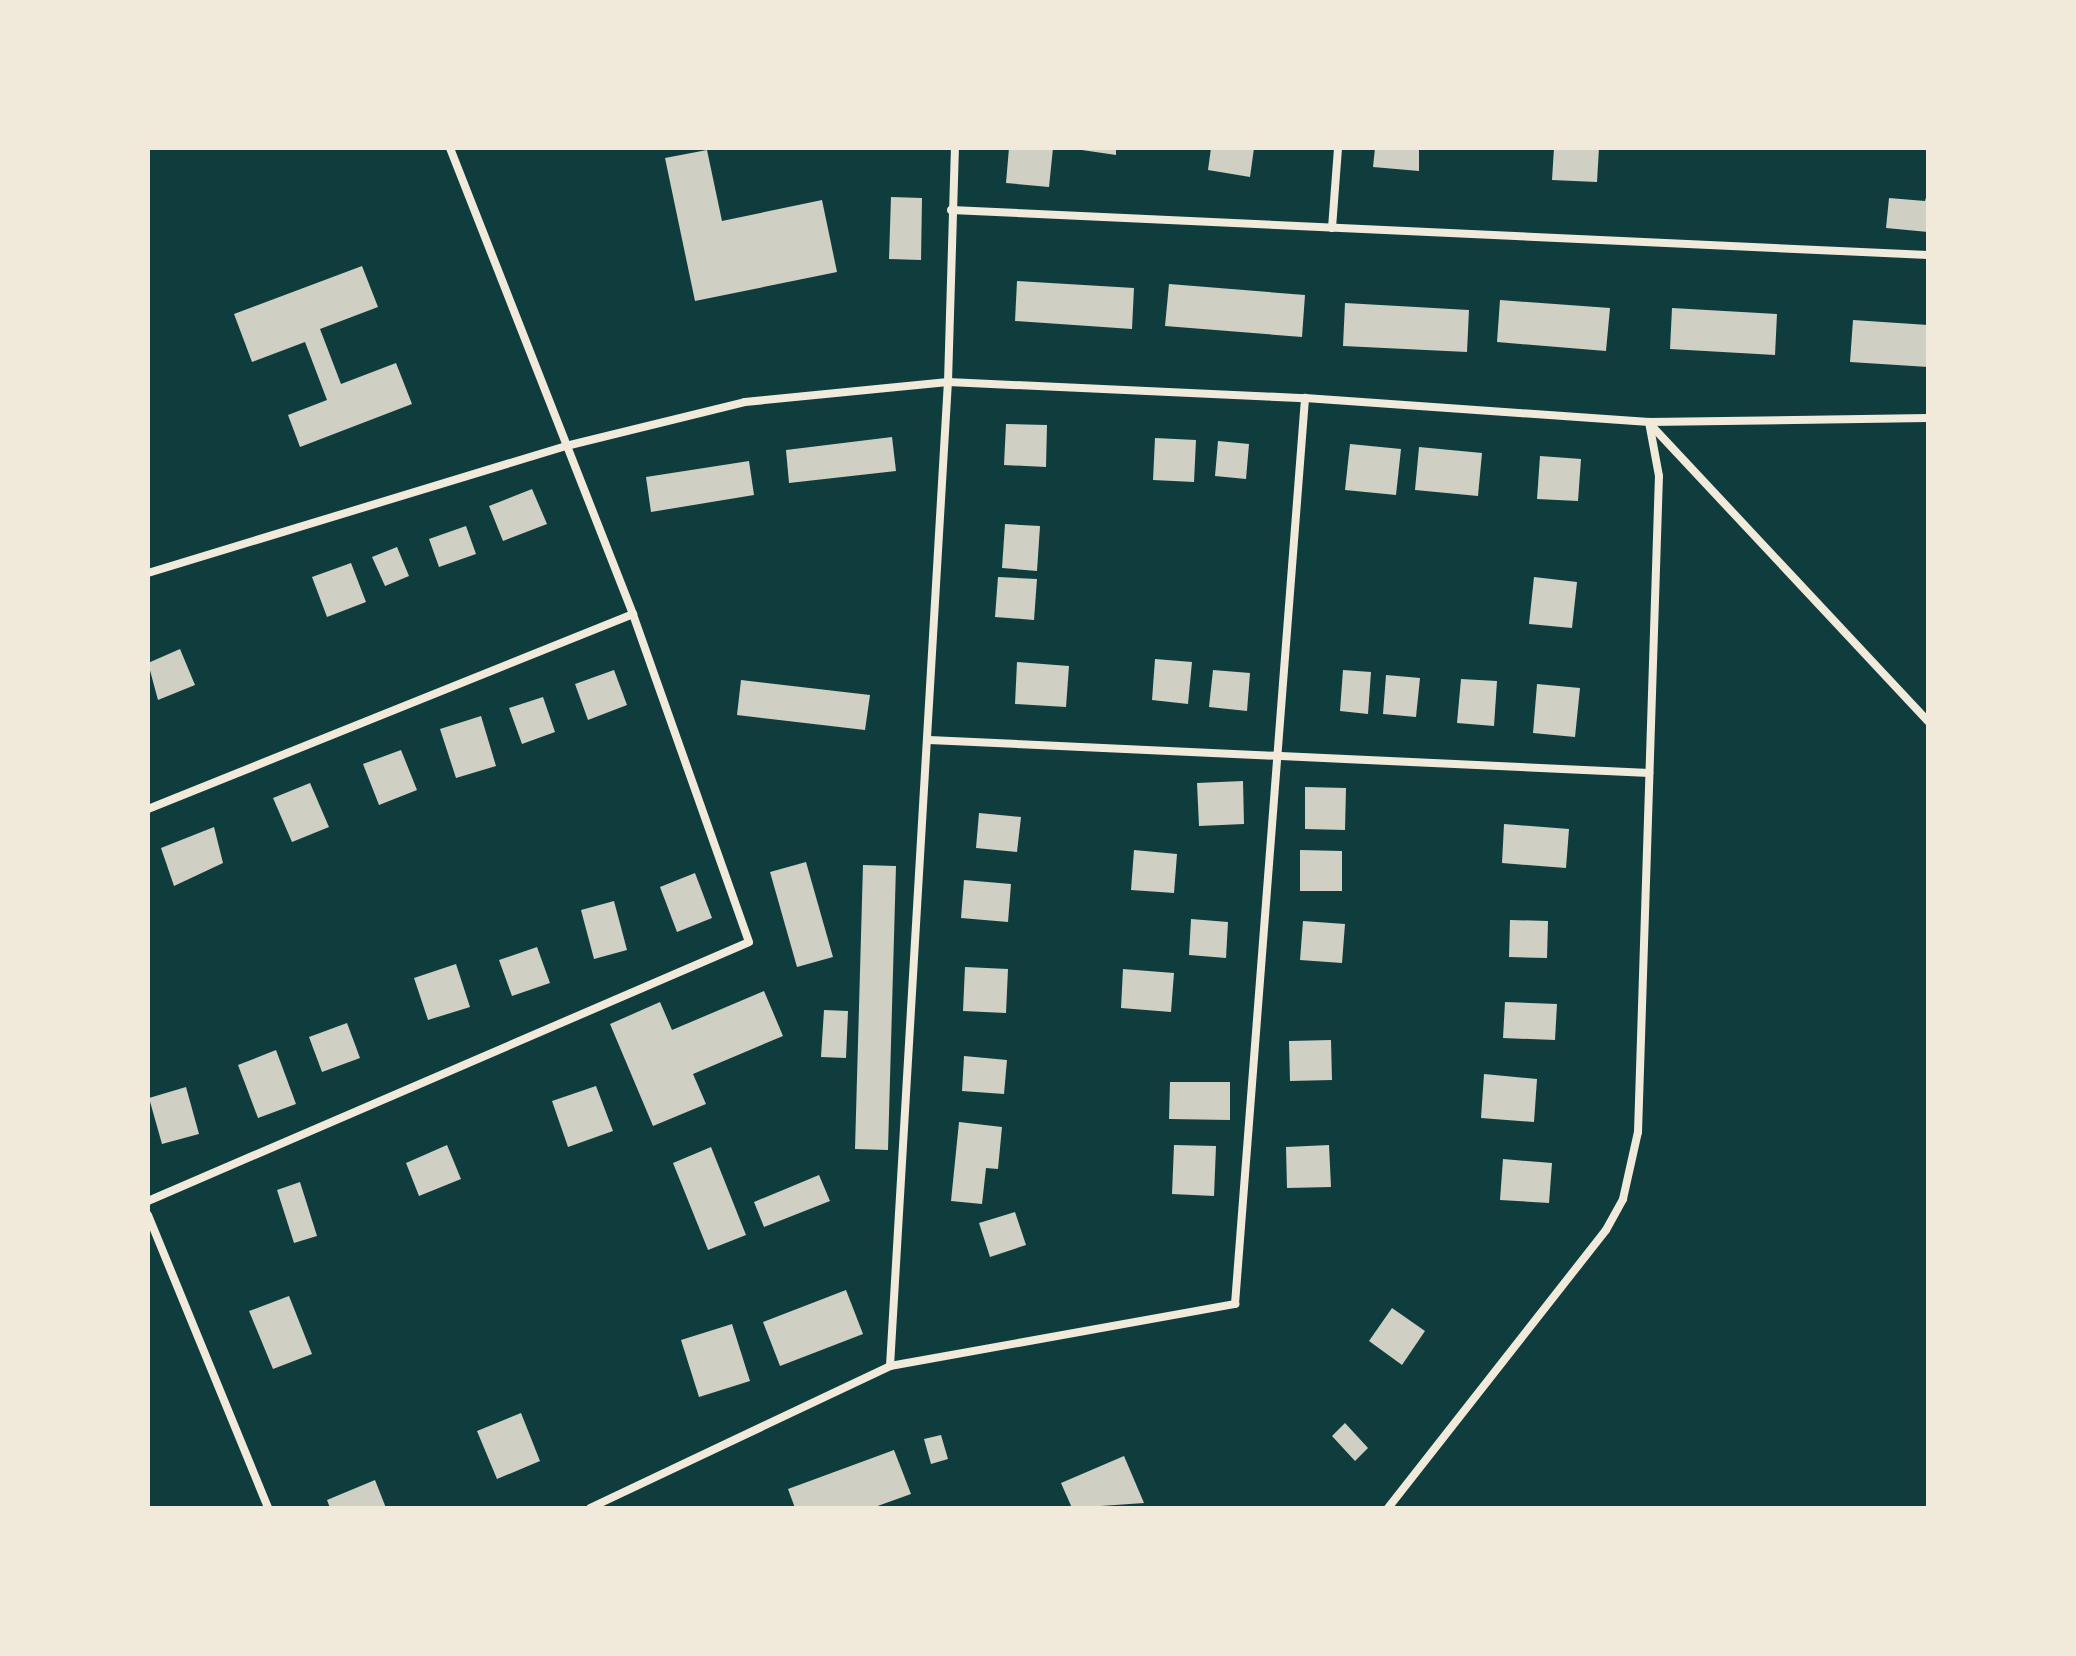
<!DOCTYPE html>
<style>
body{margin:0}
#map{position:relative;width:2076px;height:1656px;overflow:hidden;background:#0f3d3e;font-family:Merriweather,serif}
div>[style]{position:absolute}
.building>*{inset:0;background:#cfcfc3}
.minor>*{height:8px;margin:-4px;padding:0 4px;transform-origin:4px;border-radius:4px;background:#f1e9da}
span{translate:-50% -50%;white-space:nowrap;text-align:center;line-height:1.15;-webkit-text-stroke:8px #f1e9da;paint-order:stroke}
.frame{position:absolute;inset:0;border:150px solid #f1e9da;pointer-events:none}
</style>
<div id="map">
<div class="building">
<i style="clip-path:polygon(1009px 148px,1053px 148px,1049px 187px,1006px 183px)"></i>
<i style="clip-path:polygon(1068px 148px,1116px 148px,1116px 155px)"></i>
<i style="clip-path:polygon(1211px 148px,1254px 148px,1250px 177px,1208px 170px)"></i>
<i style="clip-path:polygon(1375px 148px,1419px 148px,1419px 171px,1373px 167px)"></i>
<i style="clip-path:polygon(1554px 148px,1599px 148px,1597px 182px,1552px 180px)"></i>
<i style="clip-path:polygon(707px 150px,722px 221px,822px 200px,837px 272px,695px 301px,665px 158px)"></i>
<i style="clip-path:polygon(1928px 190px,1928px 232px,1886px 228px,1889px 198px,1925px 201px)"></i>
<i style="clip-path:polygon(891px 197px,922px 198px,921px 260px,889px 259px)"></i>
<i style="clip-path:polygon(362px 266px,378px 307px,320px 329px,341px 384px,396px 363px,412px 404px,300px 447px,288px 415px,327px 400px,305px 342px,252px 362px,234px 314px)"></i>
<i style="clip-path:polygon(1017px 281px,1134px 288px,1132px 329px,1015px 321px)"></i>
<i style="clip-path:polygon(1169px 284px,1305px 295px,1302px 337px,1165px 326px)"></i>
<i style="clip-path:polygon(1500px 300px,1610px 308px,1606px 351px,1497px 342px)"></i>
<i style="clip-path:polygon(1345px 303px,1469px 310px,1467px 352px,1343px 346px)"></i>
<i style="clip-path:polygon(1672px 308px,1777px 314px,1775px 355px,1670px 349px)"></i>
<i style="clip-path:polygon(1853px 320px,1928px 325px,1928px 367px,1850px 362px)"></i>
<i style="clip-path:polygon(1006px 424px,1047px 425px,1046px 467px,1004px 465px)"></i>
<i style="clip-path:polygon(892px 437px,896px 471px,789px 483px,786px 450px)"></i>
<i style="clip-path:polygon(1155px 438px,1196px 440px,1194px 482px,1153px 480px)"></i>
<i style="clip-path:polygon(1218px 441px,1249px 444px,1246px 479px,1215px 476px)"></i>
<i style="clip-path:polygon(1350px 444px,1401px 449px,1396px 495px,1345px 490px)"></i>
<i style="clip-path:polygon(1419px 447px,1482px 453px,1478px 496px,1415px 490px)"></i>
<i style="clip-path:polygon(1540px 456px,1581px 459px,1578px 501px,1537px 499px)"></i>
<i style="clip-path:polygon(749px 461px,754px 495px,651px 512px,646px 477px)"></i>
<i style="clip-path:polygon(532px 489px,547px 524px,503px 541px,489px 506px)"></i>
<i style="clip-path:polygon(1005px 524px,1040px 526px,1037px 571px,1002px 568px)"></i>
<i style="clip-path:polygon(466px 526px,476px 554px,439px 567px,429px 539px)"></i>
<i style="clip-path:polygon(397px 547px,409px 576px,385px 586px,372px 557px)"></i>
<i style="clip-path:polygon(351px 563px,366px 602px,327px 617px,312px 577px)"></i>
<i style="clip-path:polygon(998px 577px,1037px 579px,1034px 620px,995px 617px)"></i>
<i style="clip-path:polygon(1534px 577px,1577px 582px,1572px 628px,1529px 624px)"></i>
<i style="clip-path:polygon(180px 649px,195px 685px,158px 700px,148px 663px)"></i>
<i style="clip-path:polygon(1155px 659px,1192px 662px,1188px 704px,1152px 700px)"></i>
<i style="clip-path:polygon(1017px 662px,1069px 666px,1066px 707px,1015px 704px)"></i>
<i style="clip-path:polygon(614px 670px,627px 705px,588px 720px,575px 684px)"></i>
<i style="clip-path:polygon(1213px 670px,1250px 673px,1247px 711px,1209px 707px)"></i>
<i style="clip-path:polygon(1343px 670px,1371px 672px,1368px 714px,1340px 711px)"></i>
<i style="clip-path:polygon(1386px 675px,1420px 678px,1416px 717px,1383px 714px)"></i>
<i style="clip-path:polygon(1461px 679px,1497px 681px,1494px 726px,1457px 723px)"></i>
<i style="clip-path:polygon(741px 680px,870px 695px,865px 730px,737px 715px)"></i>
<i style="clip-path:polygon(1537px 684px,1580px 688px,1575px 737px,1533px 733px)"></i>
<i style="clip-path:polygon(543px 697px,555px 732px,522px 744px,509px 708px)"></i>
<i style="clip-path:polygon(481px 716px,496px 766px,456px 778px,440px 729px)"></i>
<i style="clip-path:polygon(401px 750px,417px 790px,379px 805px,363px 764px)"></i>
<i style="clip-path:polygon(1243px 781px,1244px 824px,1199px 826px,1197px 783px)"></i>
<i style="clip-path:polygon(310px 783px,329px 827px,292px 842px,273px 798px)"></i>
<i style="clip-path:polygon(1305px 787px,1346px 788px,1345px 830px,1305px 829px)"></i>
<i style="clip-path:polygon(979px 813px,1021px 817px,1017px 852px,976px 848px)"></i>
<i style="clip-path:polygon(1504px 824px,1569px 829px,1566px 868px,1502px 863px)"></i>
<i style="clip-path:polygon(214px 827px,223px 863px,174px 886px,161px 848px)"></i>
<i style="clip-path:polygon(1134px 850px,1177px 854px,1174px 893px,1131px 890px)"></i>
<i style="clip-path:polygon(1300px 850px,1342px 851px,1342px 891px,1300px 891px)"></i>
<i style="clip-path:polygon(806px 862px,833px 957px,797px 967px,770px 872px)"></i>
<i style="clip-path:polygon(863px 865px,896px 866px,888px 1150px,855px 1149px)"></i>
<i style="clip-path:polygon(695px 873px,712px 918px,677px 932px,660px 887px)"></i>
<i style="clip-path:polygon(964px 880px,1011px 884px,1008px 922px,961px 918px)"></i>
<i style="clip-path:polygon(614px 901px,627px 950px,594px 959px,581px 910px)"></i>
<i style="clip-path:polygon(1191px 919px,1228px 922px,1226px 958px,1189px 955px)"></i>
<i style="clip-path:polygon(1510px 920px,1548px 921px,1547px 958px,1509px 957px)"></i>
<i style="clip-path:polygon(1303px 921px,1345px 924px,1342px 963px,1300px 960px)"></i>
<i style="clip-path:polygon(537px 947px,550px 983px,512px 996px,499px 960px)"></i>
<i style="clip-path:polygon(456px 964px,470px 1007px,428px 1020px,414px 978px)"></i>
<i style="clip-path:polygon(965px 967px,1008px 969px,1006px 1013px,963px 1011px)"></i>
<i style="clip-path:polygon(1123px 969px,1174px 973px,1171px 1012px,1121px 1008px)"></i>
<i style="clip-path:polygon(764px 991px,783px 1036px,693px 1074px,706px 1104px,653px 1126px,610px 1024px,660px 1002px,672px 1030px)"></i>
<i style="clip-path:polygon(1505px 1002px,1557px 1004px,1555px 1040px,1503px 1038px)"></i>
<i style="clip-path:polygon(824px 1010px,848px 1011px,846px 1058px,821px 1057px)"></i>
<i style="clip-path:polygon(347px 1023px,360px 1058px,322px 1072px,309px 1037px)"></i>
<i style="clip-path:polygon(1331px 1040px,1332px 1080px,1290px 1081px,1289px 1041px)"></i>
<i style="clip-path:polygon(276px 1050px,296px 1104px,258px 1118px,238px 1065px)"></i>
<i style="clip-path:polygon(964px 1056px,1007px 1060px,1004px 1094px,962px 1091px)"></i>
<i style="clip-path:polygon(1484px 1074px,1537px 1079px,1534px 1122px,1481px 1118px)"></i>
<i style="clip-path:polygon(1170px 1082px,1230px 1082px,1230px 1120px,1169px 1119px)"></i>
<i style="clip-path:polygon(596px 1086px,613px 1131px,568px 1147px,552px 1101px)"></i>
<i style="clip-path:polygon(186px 1087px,199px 1134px,162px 1144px,149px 1098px)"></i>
<i style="clip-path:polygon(959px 1122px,1002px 1127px,998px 1169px,986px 1168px,982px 1204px,951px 1201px)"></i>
<i style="clip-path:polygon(447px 1145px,461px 1179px,419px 1196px,406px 1163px)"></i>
<i style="clip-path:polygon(1174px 1145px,1216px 1146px,1214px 1196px,1172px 1194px)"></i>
<i style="clip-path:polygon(1329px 1145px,1331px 1187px,1287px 1188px,1286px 1147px)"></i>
<i style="clip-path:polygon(711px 1147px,746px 1235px,708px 1250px,673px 1163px)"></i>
<i style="clip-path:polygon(1503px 1159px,1552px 1163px,1549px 1203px,1500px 1200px)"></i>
<i style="clip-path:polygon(819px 1175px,830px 1201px,764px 1227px,754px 1202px)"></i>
<i style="clip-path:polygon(300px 1182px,317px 1236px,294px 1243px,277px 1190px)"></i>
<i style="clip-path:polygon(1015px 1212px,1026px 1245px,990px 1257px,979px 1223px)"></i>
<i style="clip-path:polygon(846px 1290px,863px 1334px,780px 1366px,763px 1322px)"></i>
<i style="clip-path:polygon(289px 1296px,312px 1354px,273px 1369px,249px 1311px)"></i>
<i style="clip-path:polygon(1392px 1308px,1425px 1331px,1402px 1365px,1369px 1341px)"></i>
<i style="clip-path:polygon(732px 1324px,750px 1381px,699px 1397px,681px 1340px)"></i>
<i style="clip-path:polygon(521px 1413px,540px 1461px,497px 1479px,477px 1431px)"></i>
<i style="clip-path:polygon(1345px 1423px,1368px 1448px,1355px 1461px,1332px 1436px)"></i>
<i style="clip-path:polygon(941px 1435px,948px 1459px,931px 1464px,924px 1439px)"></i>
<i style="clip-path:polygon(894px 1450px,911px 1494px,872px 1508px,795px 1508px,788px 1489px)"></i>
<i style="clip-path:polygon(1124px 1456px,1144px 1503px,1072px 1508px,1061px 1483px)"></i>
<i style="clip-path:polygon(375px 1480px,386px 1508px,330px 1508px,327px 1500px)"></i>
</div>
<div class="minor">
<i style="left:951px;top:210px;width:978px;rotate:2.64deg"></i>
<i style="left:1332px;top:228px;width:80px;rotate:-85.7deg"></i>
<i style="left:1649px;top:423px;width:408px;rotate:46.9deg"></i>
<i style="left:148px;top:573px;width:437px;rotate:-16.9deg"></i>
<i style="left:566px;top:446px;width:184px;rotate:-13.8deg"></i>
<i style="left:745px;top:402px;width:204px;rotate:-5.6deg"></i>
<i style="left:948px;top:382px;width:357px;rotate:2.6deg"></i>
<i style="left:1305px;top:398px;width:345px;rotate:4deg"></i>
<i style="left:1649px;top:422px;width:279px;rotate:-0.8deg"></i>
<i style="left:929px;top:740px;width:721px;rotate:2.62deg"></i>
<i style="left:148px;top:809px;width:523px;rotate:-21.9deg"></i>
<i style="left:148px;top:1201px;width:654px;rotate:-23.31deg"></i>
<i style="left:749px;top:942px;width:348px;rotate:-109.5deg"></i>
<i style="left:633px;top:614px;width:501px;rotate:-111.44deg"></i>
<i style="left:148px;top:1215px;width:317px;rotate:67.7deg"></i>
<i style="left:890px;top:1366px;width:986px;rotate:-86.63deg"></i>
<i style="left:948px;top:382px;width:234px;rotate:-88.3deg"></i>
<i style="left:590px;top:1508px;width:332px;rotate:-25.3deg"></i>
<i style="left:890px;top:1366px;width:351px;rotate:-10.2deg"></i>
<i style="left:1235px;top:1304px;width:909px;rotate:-85.58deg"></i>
<i style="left:1388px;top:1508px;width:353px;rotate:-51.9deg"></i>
<i style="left:1606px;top:1230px;width:35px;rotate:-61deg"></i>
<i style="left:1623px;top:1199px;width:69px;rotate:-77.4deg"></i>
<i style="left:1638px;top:1132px;width:656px;rotate:-88.17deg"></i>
<i style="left:1659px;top:476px;width:55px;rotate:-100.5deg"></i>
</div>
<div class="frame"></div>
</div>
